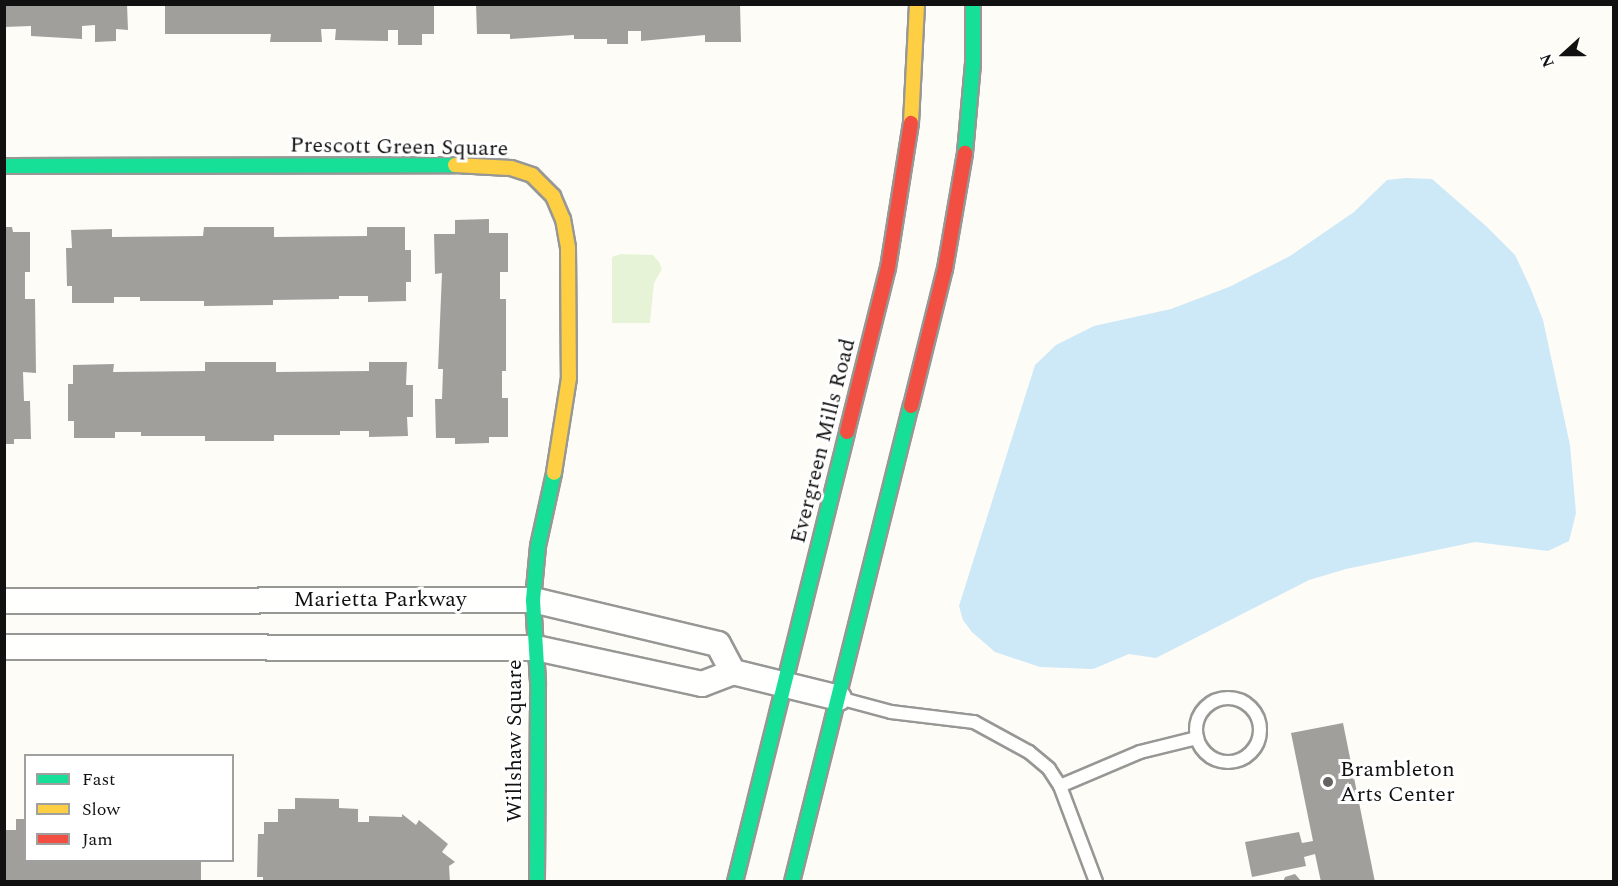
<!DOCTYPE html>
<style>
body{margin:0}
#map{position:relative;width:1618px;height:886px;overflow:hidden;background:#fdfcf7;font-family:Spectral,serif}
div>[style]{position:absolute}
.green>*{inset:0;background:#e7f3d7}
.water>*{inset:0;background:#cde8f7}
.building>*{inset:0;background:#a19f9c}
.roads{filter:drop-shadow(2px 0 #979795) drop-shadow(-2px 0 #979795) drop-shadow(0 2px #979795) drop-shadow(0 -2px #979795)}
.lane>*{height:12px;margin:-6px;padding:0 6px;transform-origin:6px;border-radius:6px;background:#fffffe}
.lane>.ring{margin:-6px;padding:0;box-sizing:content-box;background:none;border:12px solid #fffffe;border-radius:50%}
.street>*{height:24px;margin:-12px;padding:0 12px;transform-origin:12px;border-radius:12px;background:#fffffe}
.fast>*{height:14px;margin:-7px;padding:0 7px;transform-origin:7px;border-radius:7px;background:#16e098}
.slow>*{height:14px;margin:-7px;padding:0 7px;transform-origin:7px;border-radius:7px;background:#ffcf43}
.jam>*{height:14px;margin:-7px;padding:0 7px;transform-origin:7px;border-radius:7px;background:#f24e42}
.dots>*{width:16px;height:16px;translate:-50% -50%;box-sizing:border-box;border:3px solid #fff;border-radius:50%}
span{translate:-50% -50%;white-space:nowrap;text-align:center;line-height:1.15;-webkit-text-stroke:6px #fff;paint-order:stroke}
.street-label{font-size:22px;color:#111}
.poi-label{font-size:22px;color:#111}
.left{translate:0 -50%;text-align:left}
.frame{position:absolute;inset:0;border:6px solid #111;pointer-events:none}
.legend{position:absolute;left:24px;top:754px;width:210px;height:108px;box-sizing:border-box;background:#fff;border:2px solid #a0a0a0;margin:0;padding:8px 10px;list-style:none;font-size:18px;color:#111}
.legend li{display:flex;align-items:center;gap:12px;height:30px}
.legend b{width:30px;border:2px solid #a0a0a0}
.north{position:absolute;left:1534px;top:24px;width:60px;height:60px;-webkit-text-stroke:4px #fff;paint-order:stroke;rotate:249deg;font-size:16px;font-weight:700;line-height:24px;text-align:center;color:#111}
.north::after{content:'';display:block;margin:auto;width:21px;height:27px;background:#111;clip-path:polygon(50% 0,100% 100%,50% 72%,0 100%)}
</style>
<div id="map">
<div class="green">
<i style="clip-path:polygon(621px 254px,653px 255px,659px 262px,662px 269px,654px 283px,650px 323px,612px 323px,612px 257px)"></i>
</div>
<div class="water">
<i style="clip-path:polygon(1406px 178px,1432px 179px,1486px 226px,1515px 255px,1530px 287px,1543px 320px,1570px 445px,1576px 513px,1569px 541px,1548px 551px,1475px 542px,1346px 569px,1309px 580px,1156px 658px,1129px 654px,1093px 669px,1040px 667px,995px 652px,972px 632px,963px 620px,959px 606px,1035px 365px,1056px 345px,1094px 326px,1171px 309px,1229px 287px,1290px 256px,1354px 212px,1387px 180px)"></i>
</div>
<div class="building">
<i style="clip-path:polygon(4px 4px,127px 4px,128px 30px,116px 29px,116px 41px,95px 42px,95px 25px,82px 26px,82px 39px,31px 36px,31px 26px,4px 27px)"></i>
<i style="clip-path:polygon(165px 4px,434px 4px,434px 34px,422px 34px,422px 45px,398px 45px,398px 30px,388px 30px,388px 41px,335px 40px,336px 29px,321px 29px,322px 42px,270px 42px,271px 34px,165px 34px)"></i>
<i style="clip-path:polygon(476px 4px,740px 4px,741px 42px,705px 42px,705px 35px,641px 41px,641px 31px,628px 31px,628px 44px,607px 44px,607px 39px,574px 39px,574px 35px,510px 39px,510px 34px,477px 34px)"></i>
<i style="clip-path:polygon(489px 219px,489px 233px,508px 233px,508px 272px,500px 272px,500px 299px,506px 299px,506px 371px,502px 371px,502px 398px,508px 398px,508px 437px,489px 437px,489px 443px,455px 444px,455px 438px,436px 438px,435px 399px,442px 399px,443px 369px,438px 369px,442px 273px,435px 274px,434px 234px,455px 234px,455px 220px)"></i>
<i style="clip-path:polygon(4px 227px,12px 227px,13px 232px,30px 232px,30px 272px,25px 272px,25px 299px,35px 299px,36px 373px,23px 372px,24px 401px,30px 401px,31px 439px,14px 439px,14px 444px,4px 444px)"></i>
<i style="clip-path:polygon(204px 227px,274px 227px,274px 237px,367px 236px,367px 227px,405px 227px,405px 250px,411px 250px,411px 282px,406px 282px,406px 301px,368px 302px,368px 296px,339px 296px,339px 299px,273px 300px,273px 305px,204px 306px,204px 301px,140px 301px,140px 297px,114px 297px,114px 303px,72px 303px,72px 286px,67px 286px,66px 248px,72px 248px,71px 230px,112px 229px,112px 237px,203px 236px)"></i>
<i style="clip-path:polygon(205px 362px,276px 362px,276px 372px,369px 371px,369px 362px,407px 362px,406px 385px,413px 385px,413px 417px,407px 417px,408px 436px,369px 437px,369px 431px,340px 431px,340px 435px,274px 435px,274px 441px,205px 441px,205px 436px,141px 436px,141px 432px,115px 432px,115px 438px,74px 438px,74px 421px,68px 421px,68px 384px,73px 384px,73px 365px,114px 364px,113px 372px,205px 371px)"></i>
<i style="clip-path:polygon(1343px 723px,1375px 882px,1321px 882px,1315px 854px,1304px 857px,1306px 866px,1252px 877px,1245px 842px,1299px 832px,1302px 843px,1313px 841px,1291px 733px)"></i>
<i style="clip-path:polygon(295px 798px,339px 799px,339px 808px,358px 809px,358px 822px,369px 822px,369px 816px,402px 817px,402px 814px,416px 825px,419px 820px,448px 844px,442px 852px,455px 862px,449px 866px,450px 882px,263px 882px,263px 877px,257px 877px,258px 834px,264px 834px,264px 822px,278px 822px,278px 809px,295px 809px)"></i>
<i style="clip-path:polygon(16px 819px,26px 819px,26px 860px,201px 860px,201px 882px,4px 882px,4px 830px,16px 830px)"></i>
<i style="clip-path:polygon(1295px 874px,1302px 882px,1283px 882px,1285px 877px)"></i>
</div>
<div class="roads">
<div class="lane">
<i style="left:839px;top:698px;width:54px;rotate:15.1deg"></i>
<i style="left:891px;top:712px;width:84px;rotate:6.9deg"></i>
<i style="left:974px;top:722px;width:63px;rotate:28.6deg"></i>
<i style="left:1029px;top:752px;width:26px;rotate:40deg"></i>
<i style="left:1049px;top:769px;width:20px;rotate:57deg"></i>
<i style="left:1060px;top:786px;width:103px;rotate:69.4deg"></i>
<i class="ring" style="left:1196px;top:698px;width:52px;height:52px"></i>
<i style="left:1060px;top:786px;width:87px;rotate:-23deg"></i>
<i style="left:1140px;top:752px;width:59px;rotate:-13.8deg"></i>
</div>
<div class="street">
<i style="left:4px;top:601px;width:529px;rotate:-0.11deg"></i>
<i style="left:533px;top:600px;width:190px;rotate:13.4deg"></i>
<i style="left:718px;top:644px;width:32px;rotate:62deg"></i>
<i style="left:4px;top:647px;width:532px;rotate:0.11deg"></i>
<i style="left:536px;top:648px;width:170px;rotate:12.2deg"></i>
<i style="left:702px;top:684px;width:33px;rotate:-21deg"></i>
<i style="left:733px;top:672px;width:109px;rotate:13.8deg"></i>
</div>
<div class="fast">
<i style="left:965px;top:153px;width:90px;rotate:-84.9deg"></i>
<i style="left:973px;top:63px;width:59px;rotate:-90deg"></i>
<i style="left:4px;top:166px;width:451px;rotate:-0.1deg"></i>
<i style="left:537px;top:882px;width:200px;rotate:-89.7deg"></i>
<i style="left:538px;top:682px;width:82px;rotate:-93.5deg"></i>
<i style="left:533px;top:600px;width:54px;rotate:-84.7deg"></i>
<i style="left:538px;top:546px;width:75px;rotate:-77.6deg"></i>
<i style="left:735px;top:882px;width:464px;rotate:-76deg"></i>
<i style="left:792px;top:882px;width:491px;rotate:-76deg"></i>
</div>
<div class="slow">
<i style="left:911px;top:123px;width:119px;rotate:-87.1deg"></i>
<i style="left:455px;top:165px;width:56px;rotate:3.1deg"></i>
<i style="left:511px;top:168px;width:22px;rotate:18deg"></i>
<i style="left:532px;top:175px;width:30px;rotate:45deg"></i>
<i style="left:553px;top:196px;width:25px;rotate:67deg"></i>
<i style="left:563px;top:219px;width:29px;rotate:80deg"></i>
<i style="left:568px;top:248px;width:130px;rotate:89.6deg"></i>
<i style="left:569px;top:378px;width:96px;rotate:99deg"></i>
</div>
<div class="jam">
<i style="left:911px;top:406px;width:141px;rotate:-76.1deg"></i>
<i style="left:945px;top:269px;width:118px;rotate:-80.2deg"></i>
<i style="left:847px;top:432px;width:169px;rotate:-76deg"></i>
<i style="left:888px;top:268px;width:147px;rotate:-81deg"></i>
</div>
</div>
<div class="dots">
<i style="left:1328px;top:782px;background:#646362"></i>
</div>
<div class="street-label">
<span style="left:399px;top:147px;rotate:1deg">Prescott Green Square</span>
<span style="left:823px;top:441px;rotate:-76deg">Evergreen Mills Road</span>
<span style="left:380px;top:600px">Marietta Parkway</span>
<span style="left:515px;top:741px;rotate:-90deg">Willshaw Square</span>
</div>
<div class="poi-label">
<span class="left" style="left:1340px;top:782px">Brambleton<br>Arts Center</span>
</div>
<div class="frame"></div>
<ul class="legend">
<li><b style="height:8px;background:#16e098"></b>Fast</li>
<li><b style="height:8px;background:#ffcf43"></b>Slow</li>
<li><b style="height:8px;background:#f24e42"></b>Jam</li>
</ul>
<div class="north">N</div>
</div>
